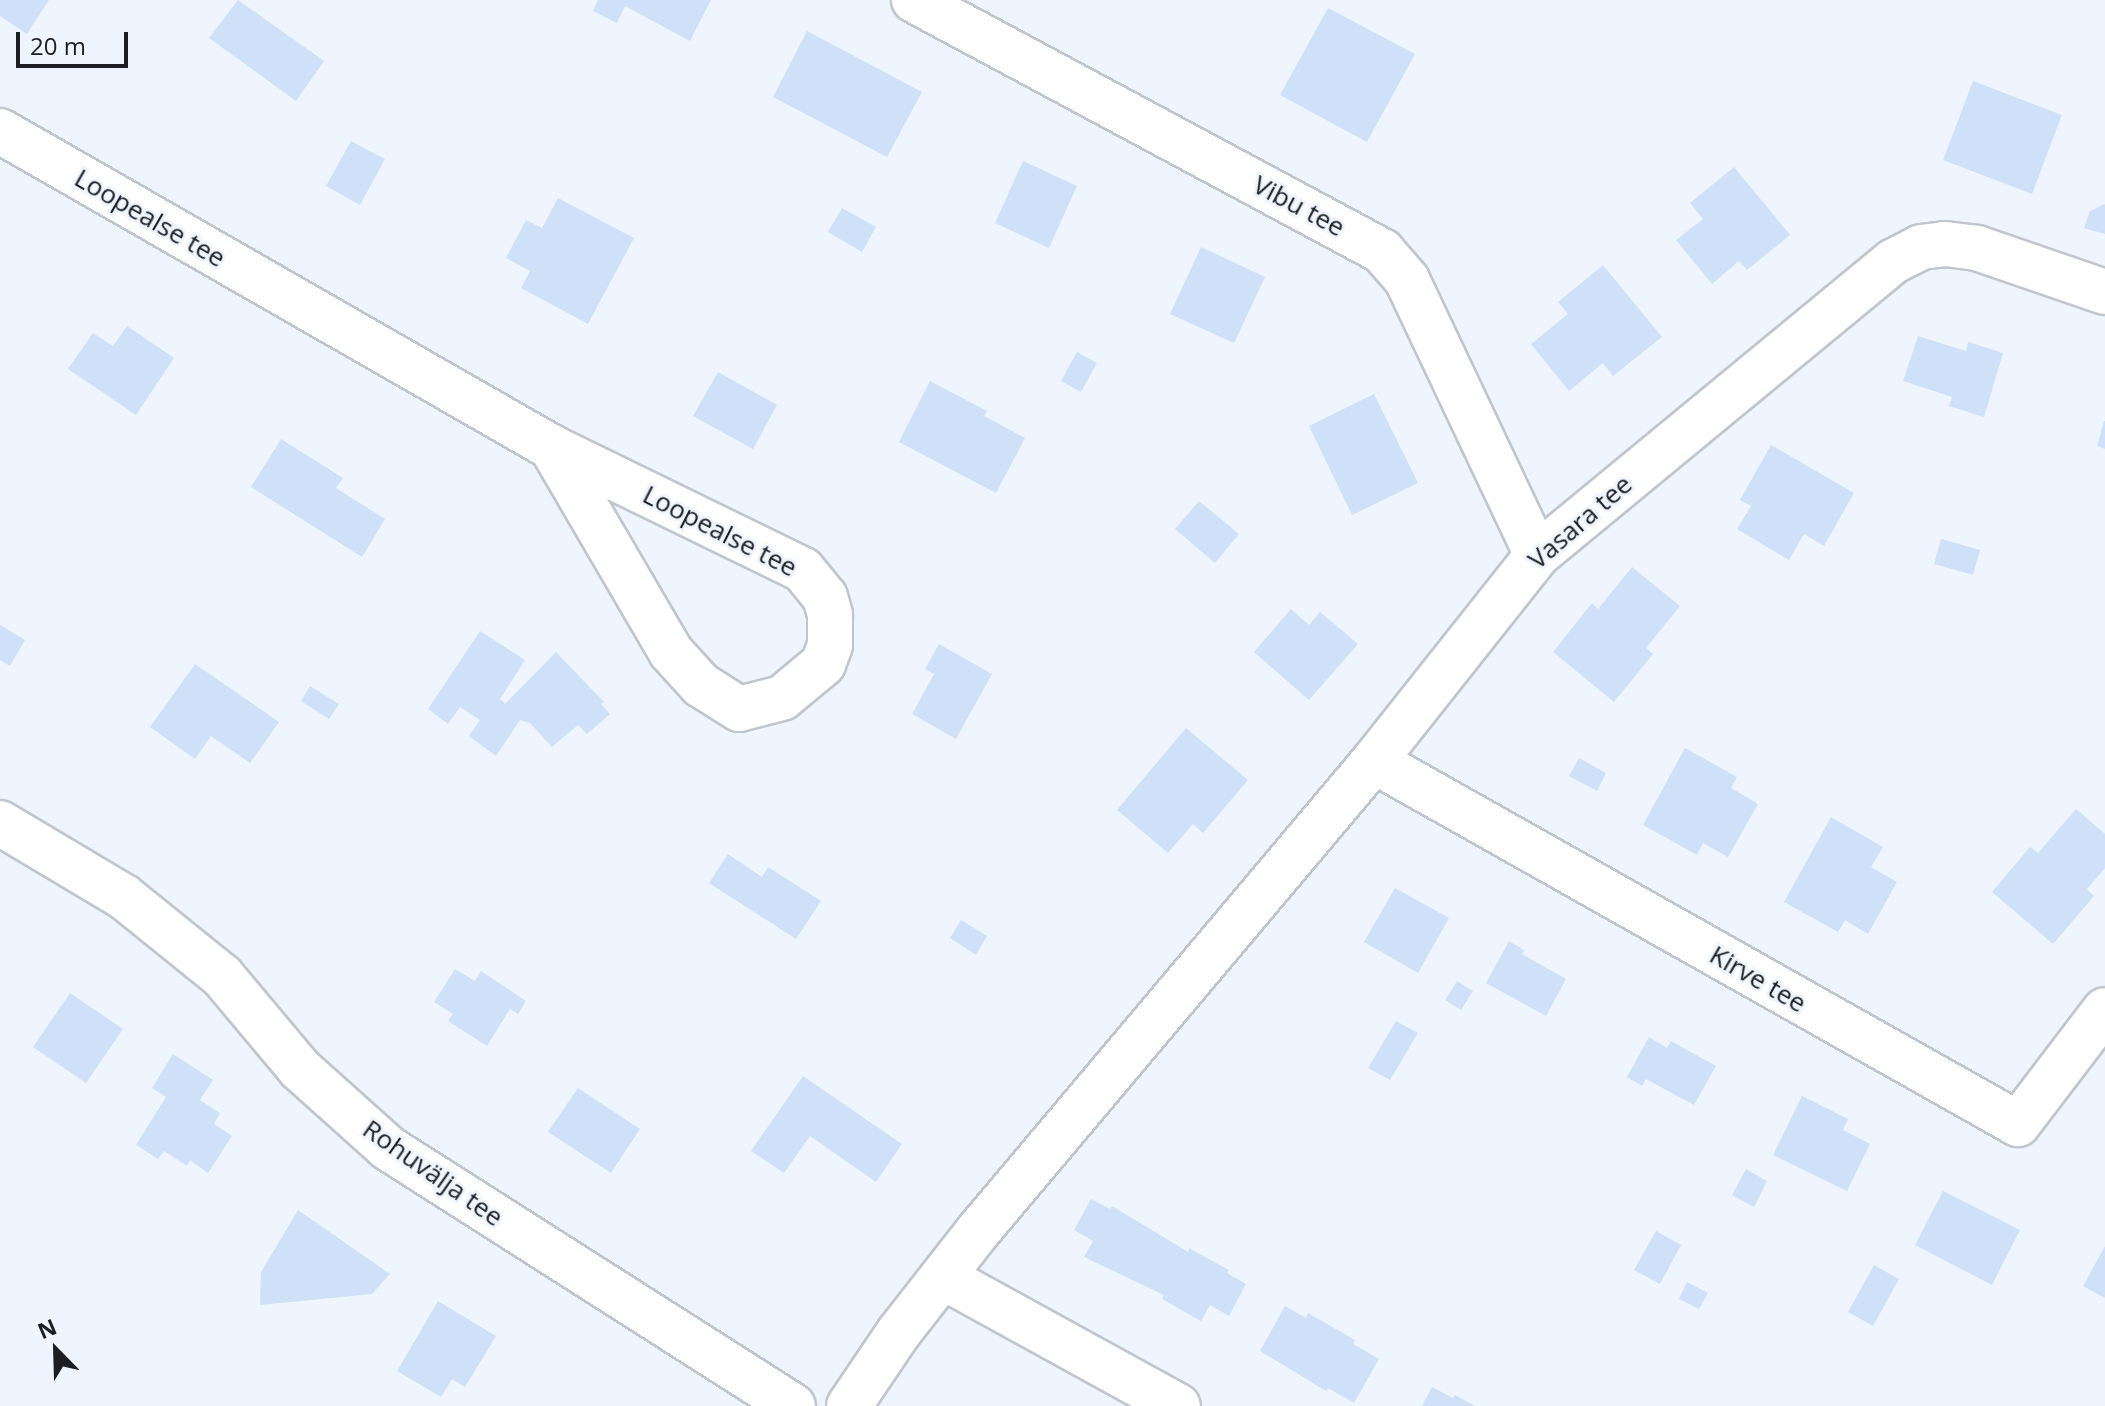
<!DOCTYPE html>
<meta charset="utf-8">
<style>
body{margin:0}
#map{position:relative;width:2105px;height:1406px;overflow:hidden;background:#eef5fe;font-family:"Open Sans",sans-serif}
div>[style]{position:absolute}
.building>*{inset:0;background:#cee1f9}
.roads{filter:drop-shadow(2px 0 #c0c6ce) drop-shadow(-2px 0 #c0c6ce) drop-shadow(0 2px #c0c6ce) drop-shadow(0 -2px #c0c6ce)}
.minor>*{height:44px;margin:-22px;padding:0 22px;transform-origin:22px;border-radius:22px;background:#fff}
span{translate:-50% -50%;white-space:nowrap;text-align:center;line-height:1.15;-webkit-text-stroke:6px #eef5fe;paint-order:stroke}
.street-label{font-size:26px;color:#1c1f22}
.north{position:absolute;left:16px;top:1310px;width:80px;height:80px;-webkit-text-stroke:6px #eef5fe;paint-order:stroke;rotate:337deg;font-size:22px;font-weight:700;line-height:32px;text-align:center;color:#1c1f22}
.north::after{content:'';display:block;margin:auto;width:28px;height:36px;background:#1c1f22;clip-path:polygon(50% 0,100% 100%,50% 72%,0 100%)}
.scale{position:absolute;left:16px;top:32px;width:112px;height:36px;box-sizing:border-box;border:4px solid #1c1f22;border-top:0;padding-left:10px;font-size:24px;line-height:28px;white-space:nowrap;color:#1c1f22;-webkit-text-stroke:6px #eef5fe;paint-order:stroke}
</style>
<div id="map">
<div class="building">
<i style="clip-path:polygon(0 0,49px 0,27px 34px,0 16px)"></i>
<i style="clip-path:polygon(238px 0,324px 61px,296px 101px,209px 38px)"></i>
<i style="clip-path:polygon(598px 0,711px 0,690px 41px,625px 6px,617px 23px,593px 11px)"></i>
<i style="clip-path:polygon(1328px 8px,1415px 54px,1367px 142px,1280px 95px)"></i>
<i style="clip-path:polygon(807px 31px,922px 92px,887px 157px,773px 97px)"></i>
<i style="clip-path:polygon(1973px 81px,2062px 115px,2032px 194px,1943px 160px)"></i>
<i style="clip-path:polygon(351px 141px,385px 159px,360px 205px,326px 186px)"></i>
<i style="clip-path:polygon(1023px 161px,1077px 186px,1049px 248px,995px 223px)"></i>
<i style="clip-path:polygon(1734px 167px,1790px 235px,1747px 270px,1739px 261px,1712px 284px,1676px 240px,1703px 219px,1690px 203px)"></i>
<i style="clip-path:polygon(558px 198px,634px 238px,588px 324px,521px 288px,530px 271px,506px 258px,526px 220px,542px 228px)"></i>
<i style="clip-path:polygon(2105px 204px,2105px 234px,2084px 228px,2090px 211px)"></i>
<i style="clip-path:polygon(842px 208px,876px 227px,862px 252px,828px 232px)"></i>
<i style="clip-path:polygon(1201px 247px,1265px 277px,1234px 343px,1170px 314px)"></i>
<i style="clip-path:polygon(1603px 265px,1662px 337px,1613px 376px,1603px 363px,1569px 391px,1531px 344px,1568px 314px,1558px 302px)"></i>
<i style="clip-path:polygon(127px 326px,174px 358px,136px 415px,68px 369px,93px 333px,113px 346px)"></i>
<i style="clip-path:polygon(1918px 336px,1966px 351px,1968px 342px,2003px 353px,1984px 417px,1949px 406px,1952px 397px,1903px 381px)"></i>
<i style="clip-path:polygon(1077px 352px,1097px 363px,1081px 392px,1061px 381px)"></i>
<i style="clip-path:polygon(718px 372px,777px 405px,753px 449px,693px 416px)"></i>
<i style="clip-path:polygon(930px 381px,987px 411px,984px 416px,1025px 438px,996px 493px,899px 442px)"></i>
<i style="clip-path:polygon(1374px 394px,1418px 483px,1352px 515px,1309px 426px)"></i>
<i style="clip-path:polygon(2104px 421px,2105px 421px,2105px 449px,2097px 446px)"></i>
<i style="clip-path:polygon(281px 439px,343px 478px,336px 488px,385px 519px,362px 557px,251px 487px)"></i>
<i style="clip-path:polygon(1771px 445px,1854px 493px,1824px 546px,1804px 534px,1789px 560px,1737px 529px,1751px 506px,1740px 500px)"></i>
<i style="clip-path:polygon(1199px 501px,1239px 534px,1215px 563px,1175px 529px)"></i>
<i style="clip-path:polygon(1941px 539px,1980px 550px,1973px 575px,1934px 564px)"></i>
<i style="clip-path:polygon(1632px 567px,1680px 606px,1646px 648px,1653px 654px,1614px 702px,1553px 652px,1592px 603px,1598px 609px)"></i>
<i style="clip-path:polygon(1291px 609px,1309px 625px,1320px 612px,1358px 644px,1309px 700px,1254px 652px)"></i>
<i style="clip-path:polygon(0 625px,25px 640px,10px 666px,0 660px)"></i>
<i style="clip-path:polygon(480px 631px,525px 660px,500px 699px,505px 704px,556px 652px,604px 702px,601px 704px,610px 714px,587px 734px,578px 725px,552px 747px,530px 723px,520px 720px,496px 756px,469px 736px,480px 720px,460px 707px,448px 724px,428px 709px)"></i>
<i style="clip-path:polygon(939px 644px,992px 674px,956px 739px,912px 714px,934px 674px,925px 669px)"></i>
<i style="clip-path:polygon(195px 664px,279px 722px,250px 763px,211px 736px,195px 759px,150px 727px)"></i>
<i style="clip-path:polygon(310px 686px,339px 704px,329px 719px,301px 701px)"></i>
<i style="clip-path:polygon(1186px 728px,1248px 780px,1203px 833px,1193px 824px,1168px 853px,1117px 810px)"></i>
<i style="clip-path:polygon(1685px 748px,1737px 777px,1731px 788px,1758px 804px,1728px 857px,1703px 843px,1697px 855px,1643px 825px)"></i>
<i style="clip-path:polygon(1579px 758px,1606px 773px,1597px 791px,1569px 776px)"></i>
<i style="clip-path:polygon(2076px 809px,2105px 834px,2105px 868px,2087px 889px,2094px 896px,2053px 944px,1992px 892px,2030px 847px,2038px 853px)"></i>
<i style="clip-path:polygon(1831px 817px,1883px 847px,1871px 867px,1897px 882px,1868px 934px,1845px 920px,1838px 932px,1784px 902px)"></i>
<i style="clip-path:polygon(728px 854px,762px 877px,768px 867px,821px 901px,796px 939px,709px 883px)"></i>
<i style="clip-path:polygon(1395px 888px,1449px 918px,1418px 973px,1364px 942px)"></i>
<i style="clip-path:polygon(961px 920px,987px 936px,976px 955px,950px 938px)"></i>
<i style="clip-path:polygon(1509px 941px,1524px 950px,1522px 954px,1566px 979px,1546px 1016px,1486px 983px)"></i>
<i style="clip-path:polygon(455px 969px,475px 981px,481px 971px,526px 1001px,518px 1014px,510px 1009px,487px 1046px,448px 1021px,453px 1014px,434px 1002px)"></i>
<i style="clip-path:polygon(1457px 981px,1473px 991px,1461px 1010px,1445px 1000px)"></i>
<i style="clip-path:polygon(70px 993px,123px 1029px,86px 1083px,33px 1047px)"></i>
<i style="clip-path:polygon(1396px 1021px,1418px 1033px,1390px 1080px,1368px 1068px)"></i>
<i style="clip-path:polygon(1649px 1037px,1667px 1048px,1671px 1041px,1716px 1066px,1694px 1105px,1646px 1079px,1642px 1086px,1627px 1077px)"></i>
<i style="clip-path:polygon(173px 1054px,213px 1080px,200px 1100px,220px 1113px,214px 1124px,232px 1136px,208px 1173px,190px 1160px,187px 1166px,164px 1151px,158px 1159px,136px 1145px,166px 1097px,152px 1088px)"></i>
<i style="clip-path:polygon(803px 1076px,902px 1144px,876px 1182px,810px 1136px,784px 1173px,751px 1151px)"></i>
<i style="clip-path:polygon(578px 1088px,640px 1129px,611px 1173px,548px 1132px)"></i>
<i style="clip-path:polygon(1802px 1096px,1848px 1119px,1843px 1130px,1870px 1144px,1847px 1191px,1773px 1155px)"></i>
<i style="clip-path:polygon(1746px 1169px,1767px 1181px,1754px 1207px,1732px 1195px)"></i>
<i style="clip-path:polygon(1943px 1191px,2020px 1230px,1992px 1285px,1915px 1245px)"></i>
<i style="clip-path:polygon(1091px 1199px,1110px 1209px,1112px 1206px,1188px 1252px,1189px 1248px,1229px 1270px,1227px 1273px,1246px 1284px,1229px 1316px,1210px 1305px,1201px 1321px,1162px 1299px,1164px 1295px,1084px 1257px,1093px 1241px,1074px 1230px)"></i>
<i style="clip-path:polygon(298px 1210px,390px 1274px,372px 1294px,260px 1305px,261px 1272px)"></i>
<i style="clip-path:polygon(1656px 1231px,1681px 1245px,1660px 1284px,1634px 1270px)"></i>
<i style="clip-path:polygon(2105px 1246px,2105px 1298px,2083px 1286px)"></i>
<i style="clip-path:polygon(1874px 1265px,1899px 1279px,1873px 1326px,1848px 1312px)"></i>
<i style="clip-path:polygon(1687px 1282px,1708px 1293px,1699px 1309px,1679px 1299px)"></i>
<i style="clip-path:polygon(438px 1301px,496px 1336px,465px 1387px,452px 1379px,441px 1397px,397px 1371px)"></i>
<i style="clip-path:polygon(1285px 1306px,1306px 1318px,1308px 1313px,1355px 1340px,1353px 1344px,1379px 1359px,1354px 1403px,1328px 1388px,1326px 1391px,1260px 1351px)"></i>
<i style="clip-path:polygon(1432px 1387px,1453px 1398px,1455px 1395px,1475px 1406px,1422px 1406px)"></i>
</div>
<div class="roads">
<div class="minor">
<i style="left:914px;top:0;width:531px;rotate:28.21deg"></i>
<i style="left:1382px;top:251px;width:38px;rotate:49deg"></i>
<i style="left:1407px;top:280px;width:304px;rotate:64.7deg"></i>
<i style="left:0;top:131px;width:635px;rotate:29.83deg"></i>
<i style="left:551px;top:447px;width:280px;rotate:26deg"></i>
<i style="left:803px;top:570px;width:35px;rotate:51deg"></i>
<i style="left:825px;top:597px;width:19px;rotate:74deg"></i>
<i style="left:830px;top:615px;width:30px;rotate:90deg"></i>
<i style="left:830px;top:645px;width:20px;rotate:110deg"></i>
<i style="left:823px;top:664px;width:53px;rotate:140.3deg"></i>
<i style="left:782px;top:698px;width:44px;rotate:165.7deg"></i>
<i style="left:739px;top:709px;width:45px;rotate:-147.7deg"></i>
<i style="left:701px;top:685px;width:45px;rotate:-132.3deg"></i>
<i style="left:671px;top:652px;width:238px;rotate:-120.3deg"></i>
<i style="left:1374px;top:761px;width:739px;rotate:29.41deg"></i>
<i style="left:2018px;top:1124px;width:143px;rotate:-52.7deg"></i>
<i style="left:0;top:823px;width:144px;rotate:30.8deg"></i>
<i style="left:124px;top:897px;width:126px;rotate:38.9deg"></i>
<i style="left:222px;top:976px;width:121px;rotate:50deg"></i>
<i style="left:300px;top:1069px;width:118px;rotate:41.9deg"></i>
<i style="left:388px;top:1148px;width:480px;rotate:32.5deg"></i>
<i style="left:943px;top:1277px;width:268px;rotate:28.8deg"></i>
<i style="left:849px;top:1406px;width:89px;rotate:-56deg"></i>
<i style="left:899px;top:1332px;width:130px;rotate:-51.9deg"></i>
<i style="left:979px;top:1230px;width:613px;rotate:-49.9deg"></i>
<i style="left:1374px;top:761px;width:263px;rotate:-51.6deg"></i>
<i style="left:1537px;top:555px;width:462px;rotate:-39.5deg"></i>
<i style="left:1894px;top:261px;width:30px;rotate:-27deg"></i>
<i style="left:1921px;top:247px;width:24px;rotate:-7deg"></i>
<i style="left:1945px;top:244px;width:32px;rotate:7deg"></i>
<i style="left:1977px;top:248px;width:135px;rotate:19deg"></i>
</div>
</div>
<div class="street-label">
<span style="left:1299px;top:206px;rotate:28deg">Vibu tee</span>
<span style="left:150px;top:218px;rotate:30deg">Loopealse tee</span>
<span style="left:1580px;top:522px;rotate:-41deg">Vasara tee</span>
<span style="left:720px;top:531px;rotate:27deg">Loopealse tee</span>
<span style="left:1758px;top:979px;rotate:30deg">Kirve tee</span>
<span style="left:433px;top:1173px;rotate:35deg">Rohuvälja tee</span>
</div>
<div class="north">N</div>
<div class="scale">20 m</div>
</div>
